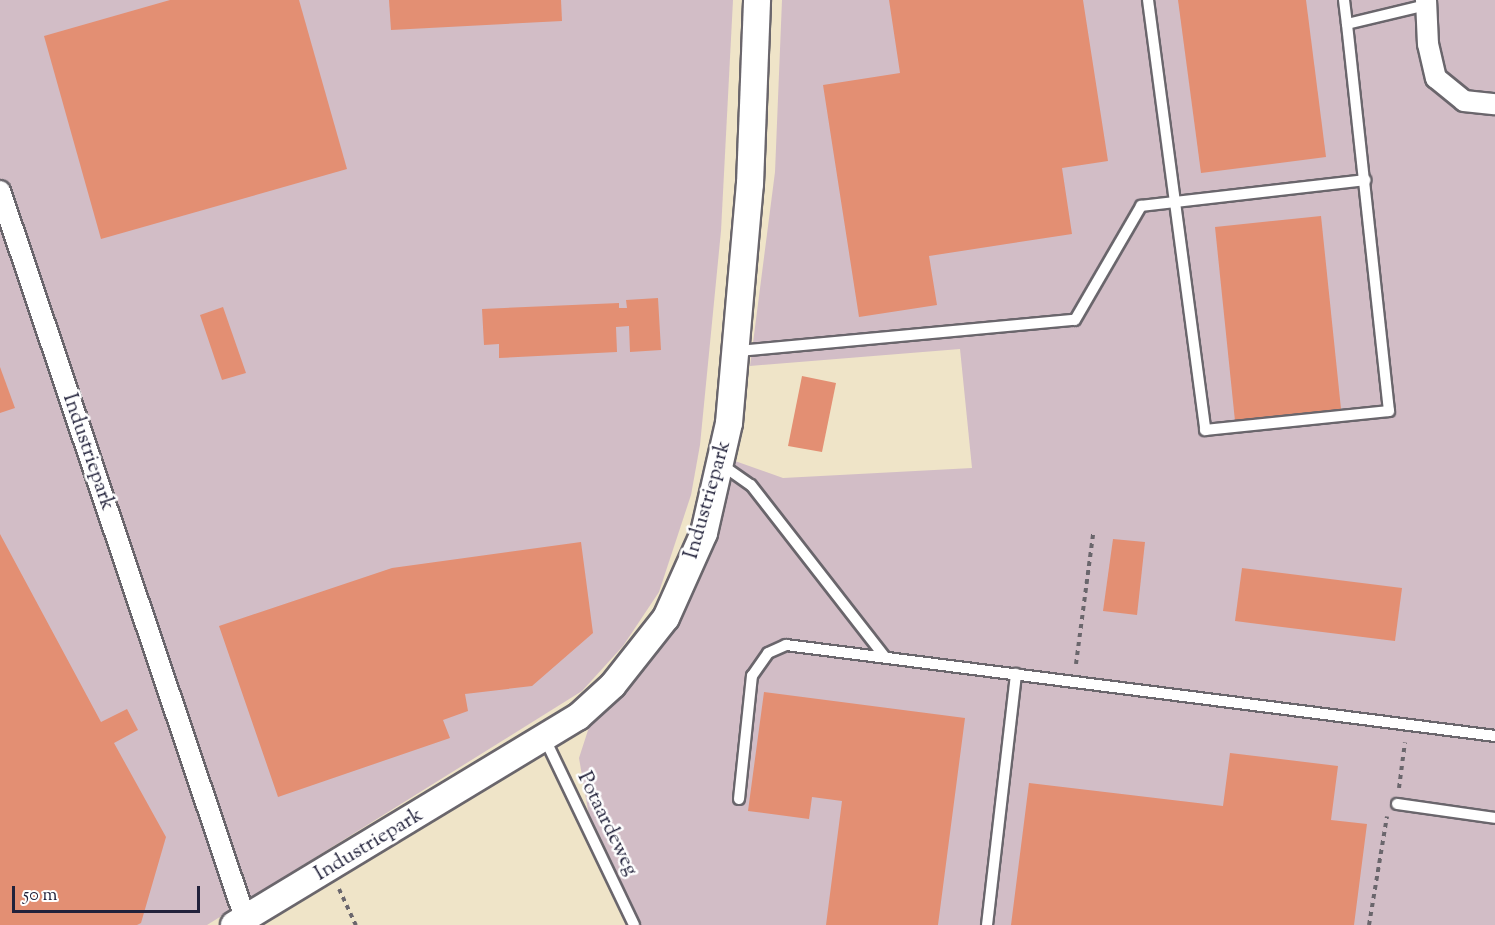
<!DOCTYPE html>
<style>
body{margin:0}
#map{position:relative;width:1495px;height:925px;overflow:hidden;background:#efe4c8;font-family:"Sorts Mill Goudy",serif}
div>[style]{position:absolute}
.industrial>*{inset:0;background:#d2bdc6}
.building>*{inset:0;background:#e38f73}
.path>*{height:4px;margin-top:-2px;transform-origin:0;background:repeating-linear-gradient(90deg,#6a666c 0 4.5px,transparent 0 9px)}
.roads{filter:drop-shadow(2px 0 #6a666c) drop-shadow(-2px 0 #6a666c) drop-shadow(0 2px #6a666c) drop-shadow(0 -2px #6a666c)}
.service>*{height:10px;margin:-5px;padding:0 5px;transform-origin:5px;border-radius:5px;background:#fff}
.minor>*{height:20px;margin:-10px;padding:0 10px;transform-origin:10px;border-radius:10px;background:#fff}
.tertiary>*{height:26px;margin:-13px;padding:0 13px;transform-origin:13px;border-radius:13px;background:#fff}
span{translate:-50% -50%;white-space:nowrap;text-align:center;line-height:1.15;-webkit-text-stroke:5px #fff;paint-order:stroke}
.street-label{font-size:21px;color:#22223b}
.scale{position:absolute;left:12px;top:886px;width:188px;height:27px;box-sizing:border-box;border:3px solid #22223b;border-top:0;padding-left:8px;font-size:18px;line-height:21px;white-space:nowrap;color:#22223b;-webkit-text-stroke:4px #fff;paint-order:stroke}
</style>
<div id="map">
<div class="industrial">
<i style="clip-path:polygon(0 0,733px 0,721px 231px,700px 445px,691px 495px,659px 592px,623px 646px,582px 691px,207px 925px,0 925px)"></i>
<i style="clip-path:polygon(782px 0,1495px 0,1495px 925px,639px 925px,591px 828px,579px 758px,590px 724px,654px 655px,708px 551px,735px 461px,783px 478px,972px 468px,960px 349px,750px 366px,775px 172px)"></i>
</div>
<div class="building">
<i style="clip-path:polygon(170px 0,299px 0,347px 169px,101px 239px,44px 36px)"></i>
<i style="clip-path:polygon(389px 0,561px 0,562px 21px,391px 30px)"></i>
<i style="clip-path:polygon(889px 0,1083px 0,1108px 161px,1062px 168px,1072px 234px,929px 256px,937px 305px,859px 317px,823px 85px,900px 73px)"></i>
<i style="clip-path:polygon(1178px 0,1306px 0,1326px 157px,1201px 173px)"></i>
<i style="clip-path:polygon(1321px 216px,1341px 409px,1235px 421px,1215px 227px)"></i>
<i style="clip-path:polygon(658px 298px,661px 350px,630px 352px,629px 326px,616px 327px,617px 352px,499px 358px,499px 344px,484px 345px,482px 309px,619px 303px,619px 308px,627px 308px,626px 300px)"></i>
<i style="clip-path:polygon(223px 307px,246px 373px,222px 380px,200px 315px)"></i>
<i style="clip-path:polygon(0 367px,15px 408px,0 413px)"></i>
<i style="clip-path:polygon(802px 376px,836px 383px,822px 452px,788px 446px)"></i>
<i style="clip-path:polygon(0 534px,101px 722px,127px 709px,138px 730px,114px 743px,166px 837px,141px 923px,137px 925px,0 925px)"></i>
<i style="clip-path:polygon(1113px 539px,1145px 542px,1137px 615px,1103px 611px)"></i>
<i style="clip-path:polygon(581px 542px,593px 633px,532px 686px,465px 694px,468px 711px,443px 720px,450px 738px,278px 797px,219px 626px,392px 568px)"></i>
<i style="clip-path:polygon(1242px 568px,1402px 588px,1395px 641px,1235px 621px)"></i>
<i style="clip-path:polygon(764px 692px,965px 718px,938px 925px,826px 925px,842px 801px,812px 797px,809px 819px,748px 811px)"></i>
<i style="clip-path:polygon(1230px 753px,1338px 766px,1331px 820px,1367px 824px,1354px 925px,1011px 925px,1029px 783px,1223px 806px)"></i>
</div>
<div class="path">
<i style="left:1076px;top:664px;width:131px;rotate:-82.5deg"></i>
<i style="left:1399px;top:788px;width:46px;rotate:-82.6deg"></i>
<i style="left:339px;top:889px;width:40px;rotate:65deg"></i>
<i style="left:1369px;top:925px;width:110px;rotate:-80.6deg"></i>
</div>
<div class="roads">
<div class="service">
<i style="left:1148px;top:0;width:434px;rotate:82.4deg"></i>
<i style="left:1205px;top:430px;width:185px;rotate:-5.9deg"></i>
<i style="left:1389px;top:411px;width:389px;rotate:-96.2deg"></i>
<i style="left:1347px;top:24px;width:81px;rotate:-13.5deg"></i>
<i style="left:1344px;top:0;width:24px;rotate:83deg"></i>
<i style="left:738px;top:351px;width:338px;rotate:-5.3deg"></i>
<i style="left:1075px;top:320px;width:132px;rotate:-59.9deg"></i>
<i style="left:1141px;top:206px;width:226px;rotate:-6.6deg"></i>
<i style="left:722px;top:465px;width:35px;rotate:35deg"></i>
<i style="left:751px;top:485px;width:217px;rotate:52.1deg"></i>
<i style="left:545px;top:739px;width:206px;rotate:64.4deg"></i>
<i style="left:739px;top:799px;width:124px;rotate:-84deg"></i>
<i style="left:752px;top:676px;width:28px;rotate:-55deg"></i>
<i style="left:768px;top:653px;width:20px;rotate:-24deg"></i>
<i style="left:786px;top:645px;width:715px;rotate:7.31deg"></i>
<i style="left:1397px;top:804px;width:99px;rotate:8.1deg"></i>
<i style="left:987px;top:925px;width:253px;rotate:-83.4deg"></i>
</div>
<div class="minor">
<i style="left:1426px;top:0;width:44px;rotate:87.4deg"></i>
<i style="left:1428px;top:44px;width:35px;rotate:77deg"></i>
<i style="left:1436px;top:78px;width:36px;rotate:39deg"></i>
<i style="left:1464px;top:101px;width:31px;rotate:6deg"></i>
<i style="left:0;top:191px;width:767px;rotate:71.38deg"></i>
</div>
<div class="tertiary">
<i style="left:234px;top:925px;width:402px;rotate:-31.2deg"></i>
<i style="left:578px;top:717px;width:47px;rotate:-42.4deg"></i>
<i style="left:613px;top:685px;width:85px;rotate:-51.7deg"></i>
<i style="left:666px;top:618px;width:93px;rotate:-65.9deg"></i>
<i style="left:704px;top:533px;width:113px;rotate:-77.2deg"></i>
<i style="left:729px;top:423px;width:240px;rotate:-85deg"></i>
<i style="left:750px;top:184px;width:184px;rotate:-87.8deg"></i>
</div>
</div>
<div class="street-label">
<span style="left:88px;top:452px;rotate:71deg">Industriepark</span>
<span style="left:708px;top:500px;rotate:-74deg">Industriepark</span>
<span style="left:607px;top:824px;rotate:64deg">Potaardeweg</span>
<span style="left:369px;top:845px;rotate:-31deg">Industriepark</span>
</div>
<div class="scale">50 m</div>
</div>
